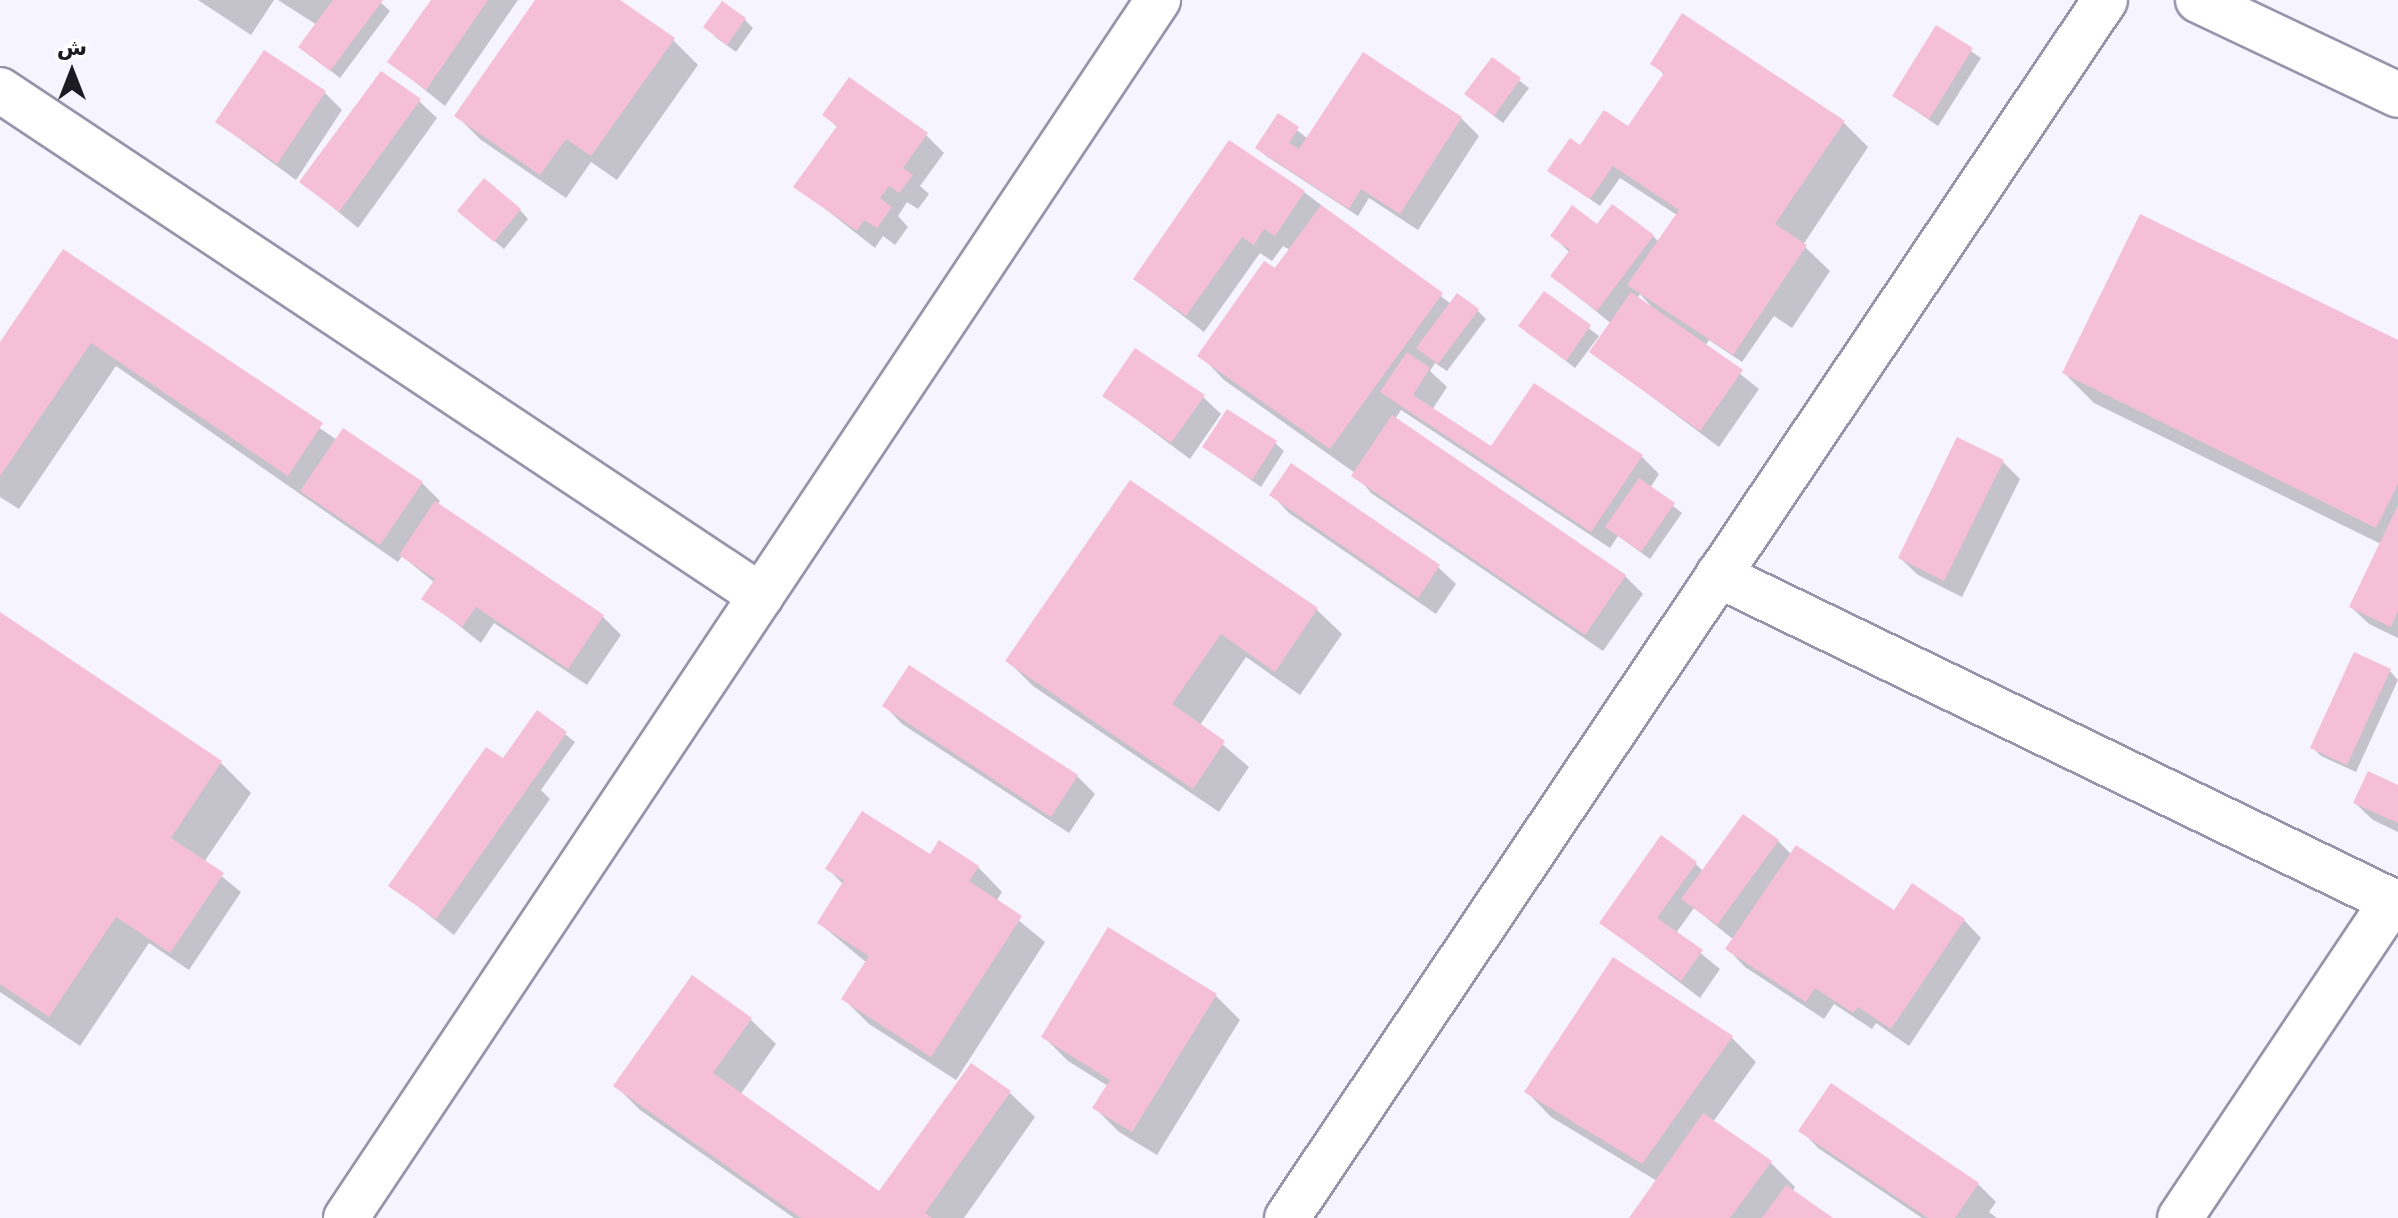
<!DOCTYPE html>
<meta charset="utf-8">
<style>
body{margin:0}
#map{position:relative;width:2398px;height:1218px;overflow:hidden;background:#f6f4ff;font-family:"DejaVu Sans",Vazirmatn,sans-serif}
div>[style]{position:absolute}
.shadow>*{inset:0;background:#0003}
.building>*{inset:0;background:#f5bfd7}
.roads{filter:drop-shadow(2px 0 #9793aa) drop-shadow(-2px 0 #9793aa) drop-shadow(0 2px #9793aa) drop-shadow(0 -2px #9793aa)}
.minor>*{height:44px;margin:-22px;padding:0 22px;transform-origin:22px;border-radius:22px;background:#fff}
span{translate:-50% -50%;white-space:nowrap;text-align:center;line-height:1.15;-webkit-text-stroke:6px #fff;paint-order:stroke}
.north{position:absolute;left:32px;top:32px;width:80px;height:80px;-webkit-text-stroke:6px #fff;paint-order:stroke;rotate:0deg;font-size:22px;font-weight:700;line-height:32px;text-align:center;color:#1c1a23}
.north::after{content:'';display:block;margin:auto;width:28px;height:36px;background:#1c1a23;clip-path:polygon(50% 0,100% 100%,50% 72%,0 100%)}
</style>
<div id="map">
<div class="shadow">
<i style="clip-path:polygon(198px 0,274px 0,251px 35px)"></i>
<i style="clip-path:polygon(278px 0,378px 0,390px 11px,340px 78px,310px 55px,317px 25px)"></i>
<i style="clip-path:polygon(433px 0,518px 0,445px 106px,390px 62px)"></i>
<i style="clip-path:polygon(537px 0,616px 0,673px 40px,698px 65px,617px 180px,591px 162px,566px 198px,481px 140px,456px 115px)"></i>
<i style="clip-path:polygon(744px 19px,753px 28px,736px 52px,714px 36px)"></i>
<i style="clip-path:polygon(1936px 28px,1981px 58px,1938px 126px,1894px 96px)"></i>
<i style="clip-path:polygon(1492px 60px,1529px 88px,1503px 123px,1476px 102px)"></i>
<i style="clip-path:polygon(evenodd,1653px 63px,1843px 122px,1868px 147px,1803px 245px,1830px 271px,1792px 328px,1774px 316px,1742px 362px,1709px 340px,1705px 346px,1759px 389px,1719px 447px,1592px 352px,1612px 324px,1552px 276px,1570px 253px,1552px 235px,1597px 227px,1653px 236px,1659px 242px,1677px 215px,1620px 178px,1600px 206px,1549px 171px,1581px 147px,1629px 129px,1665px 76px,1653px 63px,1640px 294px,1651px 306px,1650px 307px,1637px 298px,1640px 294px)"></i>
<i style="clip-path:polygon(324px 92px,342px 110px,296px 180px,217px 122px)"></i>
<i style="clip-path:polygon(419px 101px,437px 118px,358px 228px,302px 182px)"></i>
<i style="clip-path:polygon(824px 114px,926px 135px,944px 153px,920px 186px,929px 194px,918px 209px,907px 202px,898px 216px,908px 227px,895px 245px,883px 236px,875px 248px,796px 186px,838px 128px)"></i>
<i style="clip-path:polygon(1278px 115px,1308px 139px,1461px 118px,1479px 136px,1418px 230px,1369px 198px,1358px 216px,1266px 156px,1257px 148px)"></i>
<i style="clip-path:polygon(1304px 192px,1451px 304px,1477px 310px,1486px 319px,1447px 371px,1435px 363px,1430px 371px,1447px 387px,1432px 410px,1491px 449px,1641px 456px,1659px 474px,1650px 488px,1682px 513px,1650px 559px,1618px 536px,1610px 548px,1401px 410px,1395px 419px,1625px 576px,1643px 594px,1603px 651px,1371px 493px,1355px 473px,1224px 380px,1200px 355px,1290px 250px,1283px 246px,1272px 261px,1260px 253px,1204px 332px,1135px 279px)"></i>
<i style="clip-path:polygon(520px 210px,528px 219px,504px 249px,468px 219px)"></i>
<i style="clip-path:polygon(64px 252px,337px 440px,343px 430px,422px 483px,440px 501px,437px 505px,603px 617px,621px 635px,587px 685px,494px 623px,481px 643px,424px 598px,435px 583px,402px 556px,398px 562px,116px 366px,19px 509px,0 497px,0 346px)"></i>
<i style="clip-path:polygon(1544px 294px,1599px 336px,1575px 368px,1521px 326px)"></i>
<i style="clip-path:polygon(2398px 342px,2398px 638px,2369px 624px,2351px 607px,2381px 544px,2094px 403px,2064px 373px)"></i>
<i style="clip-path:polygon(1105px 396px,1203px 397px,1221px 414px,1190px 459px)"></i>
<i style="clip-path:polygon(1275px 443px,1284px 451px,1261px 487px,1204px 447px)"></i>
<i style="clip-path:polygon(2003px 462px,2020px 479px,1962px 597px,1918px 575px,1900px 558px)"></i>
<i style="clip-path:polygon(1130px 483px,1317px 610px,1342px 634px,1300px 695px,1246px 657px,1200px 725px,1249px 767px,1219px 812px,1033px 686px,1008px 661px)"></i>
<i style="clip-path:polygon(1272px 495px,1438px 567px,1456px 584px,1436px 614px,1289px 513px)"></i>
<i style="clip-path:polygon(0 615px,221px 763px,251px 793px,204px 862px,241px 892px,189px 970px,149px 943px,80px 1046px,0 992px)"></i>
<i style="clip-path:polygon(909px 668px,1077px 776px,1095px 794px,1069px 833px,902px 724px,885px 706px)"></i>
<i style="clip-path:polygon(2389px 670px,2398px 680px,2356px 772px,2321px 756px,2312px 747px)"></i>
<i style="clip-path:polygon(538px 713px,575px 742px,541px 790px,550px 799px,454px 935px,391px 885px,512px 767px)"></i>
<i style="clip-path:polygon(2398px 787px,2398px 832px,2373px 820px,2355px 803px)"></i>
<i style="clip-path:polygon(1778px 841px,1792px 855px,1894px 912px,1964px 920px,1981px 938px,1909px 1046px,1876px 1023px,1872px 1029px,1834px 1004px,1824px 1019px,1745px 967px,1728px 949px,1734px 940px,1694px 908px,1676px 933px,1720px 969px,1700px 998px,1602px 923px,1695px 863px,1704px 872px)"></i>
<i style="clip-path:polygon(930px 857px,978px 867px,1002px 892px,996px 902px,1045px 942px,956px 1080px,869px 1024px,844px 999px,867px 963px,819px 923px,844px 885px,828px 869px)"></i>
<i style="clip-path:polygon(692px 978px,751px 1020px,776px 1044px,740px 1095px,880px 1194px,1010px 1093px,1035px 1117px,964px 1218px,794px 1218px,640px 1110px,616px 1086px)"></i>
<i style="clip-path:polygon(1216px 996px,1240px 1020px,1157px 1155px,1119px 1132px,1094px 1107px,1108px 1086px,1068px 1061px,1043px 1036px)"></i>
<i style="clip-path:polygon(1731px 1037px,1756px 1062px,1713px 1122px,1770px 1162px,1795px 1187px,1792px 1192px,1830px 1218px,1631px 1218px,1657px 1181px,1551px 1117px,1527px 1092px)"></i>
<i style="clip-path:polygon(1801px 1130px,1978px 1184px,1996px 1202px,1989px 1212px,1997px 1218px,1922px 1218px,1818px 1148px)"></i>
</div>
<div class="building">
<i style="clip-path:polygon(333px 0,383px 0,330px 71px,298px 47px)"></i>
<i style="clip-path:polygon(431px 0,488px 0,426px 90px,387px 62px)"></i>
<i style="clip-path:polygon(535px 0,620px 0,675px 38px,591px 156px,566px 139px,540px 175px,454px 116px)"></i>
<i style="clip-path:polygon(722px 1px,746px 18px,727px 45px,703px 27px)"></i>
<i style="clip-path:polygon(1682px 13px,1845px 121px,1775px 224px,1807px 245px,1733px 355px,1627px 285px,1679px 210px,1613px 166px,1590px 199px,1547px 171px,1570px 138px,1580px 145px,1604px 110px,1628px 126px,1664px 73px,1650px 64px)"></i>
<i style="clip-path:polygon(1936px 25px,1973px 48px,1929px 119px,1892px 96px)"></i>
<i style="clip-path:polygon(264px 50px,326px 91px,277px 164px,215px 122px)"></i>
<i style="clip-path:polygon(1363px 52px,1462px 117px,1400px 214px,1361px 189px,1349px 209px,1255px 148px,1278px 113px,1299px 127px,1289px 143px,1299px 149px)"></i>
<i style="clip-path:polygon(1492px 57px,1521px 78px,1494px 116px,1464px 94px)"></i>
<i style="clip-path:polygon(381px 71px,421px 99px,339px 212px,299px 182px)"></i>
<i style="clip-path:polygon(849px 77px,928px 133px,903px 168px,913px 175px,899px 193px,889px 186px,880px 198px,892px 207px,877px 228px,864px 220px,857px 231px,793px 187px,837px 126px,822px 115px)"></i>
<i style="clip-path:polygon(1229px 140px,1305px 191px,1275px 236px,1264px 229px,1254px 245px,1242px 237px,1186px 316px,1133px 279px)"></i>
<i style="clip-path:polygon(484px 178px,521px 209px,494px 242px,457px 211px)"></i>
<i style="clip-path:polygon(1612px 204px,1654px 235px,1597px 311px,1550px 276px,1570px 250px,1550px 236px,1572px 205px,1597px 224px)"></i>
<i style="clip-path:polygon(1321px 205px,1443px 293px,1330px 449px,1197px 356px,1264px 261px,1275px 268px)"></i>
<i style="clip-path:polygon(2140px 214px,2398px 340px,2398px 484px,2376px 528px,2062px 373px)"></i>
<i style="clip-path:polygon(63px 249px,323px 423px,288px 476px,91px 343px,0 476px,0 342px)"></i>
<i style="clip-path:polygon(1544px 291px,1591px 325px,1566px 361px,1518px 326px)"></i>
<i style="clip-path:polygon(1631px 292px,1743px 370px,1700px 431px,1589px 352px)"></i>
<i style="clip-path:polygon(1457px 293px,1479px 309px,1438px 364px,1416px 348px)"></i>
<i style="clip-path:polygon(1135px 348px,1205px 395px,1171px 443px,1102px 396px)"></i>
<i style="clip-path:polygon(1407px 352px,1430px 368px,1413px 395px,1491px 446px,1534px 383px,1643px 455px,1591px 532px,1380px 392px)"></i>
<i style="clip-path:polygon(1227px 409px,1277px 441px,1252px 480px,1202px 447px)"></i>
<i style="clip-path:polygon(1392px 415px,1626px 575px,1585px 635px,1351px 476px)"></i>
<i style="clip-path:polygon(343px 428px,423px 482px,380px 545px,300px 491px)"></i>
<i style="clip-path:polygon(1957px 437px,2004px 460px,1944px 581px,1898px 558px)"></i>
<i style="clip-path:polygon(1291px 463px,1440px 565px,1418px 598px,1269px 495px)"></i>
<i style="clip-path:polygon(1639px 478px,1675px 503px,1641px 552px,1605px 527px)"></i>
<i style="clip-path:polygon(1130px 480px,1318px 608px,1275px 672px,1221px 634px,1172px 704px,1225px 741px,1193px 789px,1005px 661px)"></i>
<i style="clip-path:polygon(435px 501px,604px 615px,568px 669px,476px 607px,462px 627px,421px 599px,435px 579px,399px 555px)"></i>
<i style="clip-path:polygon(2398px 505px,2398px 611px,2391px 627px,2349px 607px)"></i>
<i style="clip-path:polygon(0 612px,222px 761px,171px 838px,224px 873px,170px 953px,116px 917px,49px 1017px,0 984px)"></i>
<i style="clip-path:polygon(2354px 652px,2391px 669px,2347px 765px,2310px 748px)"></i>
<i style="clip-path:polygon(909px 665px,1078px 775px,1051px 817px,882px 706px)"></i>
<i style="clip-path:polygon(537px 710px,567px 732px,436px 919px,388px 886px,486px 747px,503px 758px)"></i>
<i style="clip-path:polygon(2368px 771px,2398px 785px,2398px 823px,2353px 803px)"></i>
<i style="clip-path:polygon(862px 811px,930px 854px,939px 840px,979px 866px,969px 881px,1022px 916px,931px 1057px,841px 999px,869px 956px,817px 923px,844px 880px,825px 869px)"></i>
<i style="clip-path:polygon(1743px 814px,1779px 840px,1717px 925px,1681px 899px)"></i>
<i style="clip-path:polygon(1661px 835px,1697px 862px,1657px 918px,1703px 950px,1681px 981px,1599px 923px)"></i>
<i style="clip-path:polygon(1796px 845px,1894px 910px,1912px 883px,1965px 919px,1891px 1029px,1858px 1007px,1853px 1013px,1815px 988px,1806px 1002px,1725px 949px)"></i>
<i style="clip-path:polygon(1108px 927px,1217px 994px,1132px 1132px,1092px 1108px,1110px 1080px,1041px 1037px)"></i>
<i style="clip-path:polygon(1613px 957px,1733px 1036px,1642px 1164px,1524px 1092px)"></i>
<i style="clip-path:polygon(692px 975px,752px 1018px,713px 1073px,879px 1191px,971px 1063px,1011px 1091px,925px 1213px,932px 1218px,801px 1218px,613px 1086px)"></i>
<i style="clip-path:polygon(1831px 1083px,1979px 1183px,1955px 1218px,1928px 1218px,1798px 1131px)"></i>
<i style="clip-path:polygon(1703px 1113px,1772px 1161px,1730px 1218px,1629px 1218px)"></i>
<i style="clip-path:polygon(1786px 1185px,1833px 1218px,1762px 1218px)"></i>
</div>
<div class="roads">
<div class="minor">
<i style="left:2198px;top:0;width:221px;rotate:25.4deg"></i>
<i style="left:0;top:90px;width:914px;rotate:33.62deg"></i>
<i style="left:1718px;top:575px;width:755px;rotate:25.82deg"></i>
<i style="left:346px;top:1218px;width:1464px;rotate:-56.31deg"></i>
<i style="left:1287px;top:1218px;width:1467px;rotate:-56.11deg"></i>
<i style="left:2180px;top:1218px;width:381px;rotate:-56.2deg"></i>
</div>
</div>
<div class="north">ش</div>
</div>
